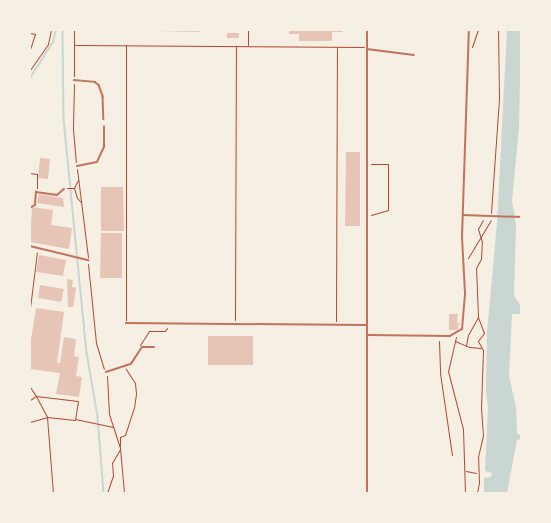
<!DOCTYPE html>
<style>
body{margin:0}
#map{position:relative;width:551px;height:523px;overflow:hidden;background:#f6efe4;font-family:Raleway,sans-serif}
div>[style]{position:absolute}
.water>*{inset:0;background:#c9d6d2}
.stream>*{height:1.5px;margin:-0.75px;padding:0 0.75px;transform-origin:0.75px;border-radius:0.75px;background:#c9d6d2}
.building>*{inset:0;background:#e6c5b7}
.path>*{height:1px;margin:-0.5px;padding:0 0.5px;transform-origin:0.5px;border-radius:0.5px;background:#b5482f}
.service>*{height:1.5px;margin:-0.75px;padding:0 0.75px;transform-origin:0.75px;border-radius:0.75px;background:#c5725c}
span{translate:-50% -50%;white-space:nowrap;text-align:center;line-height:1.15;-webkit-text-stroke:3px #f6efe4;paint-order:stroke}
.frame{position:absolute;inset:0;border:31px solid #f6efe4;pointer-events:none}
</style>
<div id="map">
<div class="water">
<i style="clip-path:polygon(507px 30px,521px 30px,519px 128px,512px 201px,516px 224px,514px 296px,521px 306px,521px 314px,512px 314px,509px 376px,516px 407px,517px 434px,521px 435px,521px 439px,517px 440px,507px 493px,484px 493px,484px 478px,491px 477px,492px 473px,485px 471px,488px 408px,486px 390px,487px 332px,497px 223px)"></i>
</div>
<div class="stream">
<i style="left:63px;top:30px;width:89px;rotate:89.4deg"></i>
<i style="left:64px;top:119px;width:235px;rotate:84.4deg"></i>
<i style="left:87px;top:353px;width:65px;rotate:80.2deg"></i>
<i style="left:98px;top:417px;width:76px;rotate:85.5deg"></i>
<i style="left:30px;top:78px;width:43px;rotate:-57.4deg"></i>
<i style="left:53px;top:42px;width:12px;rotate:-76deg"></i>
</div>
<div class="building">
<i style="clip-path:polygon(115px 30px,200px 30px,199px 32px)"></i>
<i style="clip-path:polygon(289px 30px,343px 30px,343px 32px,332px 32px,332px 41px,299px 41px,299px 34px,289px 34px)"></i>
<i style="clip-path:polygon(227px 33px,239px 33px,239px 38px,227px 38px)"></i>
<i style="clip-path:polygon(346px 152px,360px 152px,360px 226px,345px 226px)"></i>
<i style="clip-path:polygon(40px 158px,50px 159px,48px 179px,38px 178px)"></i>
<i style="clip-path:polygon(101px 187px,123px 187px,124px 231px,101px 231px)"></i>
<i style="clip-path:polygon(39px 194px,63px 198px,64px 207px,37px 203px)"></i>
<i style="clip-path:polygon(32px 207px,53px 210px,51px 225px,72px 228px,69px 249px,30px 242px)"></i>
<i style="clip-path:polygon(101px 233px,122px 233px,122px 278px,100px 278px)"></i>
<i style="clip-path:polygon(39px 255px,66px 260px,63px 276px,36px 272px)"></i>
<i style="clip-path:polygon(67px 279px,73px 280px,72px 287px,76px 288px,73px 307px,68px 307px)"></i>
<i style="clip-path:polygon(40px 285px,64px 289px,61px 302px,38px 298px)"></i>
<i style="clip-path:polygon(36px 308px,64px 312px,57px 363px,60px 363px,64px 337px,76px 339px,74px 356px,79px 357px,76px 376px,82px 377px,79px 397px,56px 394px,60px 373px,30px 369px,30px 346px)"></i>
<i style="clip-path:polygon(449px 314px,458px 314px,457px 323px,460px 323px,457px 330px,449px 330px)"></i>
<i style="clip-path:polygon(208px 336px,253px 336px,253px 365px,208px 365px)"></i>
</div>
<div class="path">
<i style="left:30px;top:33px;width:5px;rotate:11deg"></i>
<i style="left:35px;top:34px;width:16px;rotate:108deg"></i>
<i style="left:75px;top:45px;width:289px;rotate:0.4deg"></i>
<i style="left:126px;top:45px;width:275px;rotate:90deg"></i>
<i style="left:248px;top:45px;width:15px;rotate:-90deg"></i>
<i style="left:472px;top:47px;width:18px;rotate:-71deg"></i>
<i style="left:30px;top:70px;width:32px;rotate:-55deg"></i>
<i style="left:48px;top:44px;width:14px;rotate:-78deg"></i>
<i style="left:74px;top:76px;width:46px;rotate:-90deg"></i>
<i style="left:74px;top:84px;width:45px;rotate:91.3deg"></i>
<i style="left:73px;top:129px;width:33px;rotate:85deg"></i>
<i style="left:77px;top:169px;width:89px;rotate:82.9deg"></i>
<i style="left:30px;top:173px;width:7px;rotate:8deg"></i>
<i style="left:37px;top:174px;width:14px;rotate:90deg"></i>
<i style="left:78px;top:180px;width:9px;rotate:117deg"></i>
<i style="left:74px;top:188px;width:10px;rotate:73deg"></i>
<i style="left:77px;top:198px;width:6px;rotate:45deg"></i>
<i style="left:67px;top:188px;width:7px"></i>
<i style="left:491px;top:213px;width:115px;rotate:-86deg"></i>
<i style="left:499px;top:98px;width:68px;rotate:-90.8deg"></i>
<i style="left:371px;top:215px;width:18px;rotate:-16deg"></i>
<i style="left:388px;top:210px;width:46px;rotate:-90deg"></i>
<i style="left:388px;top:164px;width:17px;rotate:180deg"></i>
<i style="left:468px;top:258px;width:44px;rotate:-58.8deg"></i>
<i style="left:88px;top:264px;width:79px;rotate:84.2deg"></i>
<i style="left:96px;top:343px;width:27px;rotate:73deg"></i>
<i style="left:30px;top:308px;width:56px;rotate:-82.9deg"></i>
<i style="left:235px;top:320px;width:274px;rotate:-89.8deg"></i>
<i style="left:336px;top:321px;width:273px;rotate:-89.8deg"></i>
<i style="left:456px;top:337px;width:35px;rotate:103deg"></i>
<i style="left:448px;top:371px;width:60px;rotate:75.5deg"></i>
<i style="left:463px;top:429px;width:64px;rotate:88.2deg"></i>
<i style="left:439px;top:341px;width:32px;rotate:88deg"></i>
<i style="left:440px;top:373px;width:83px;rotate:81.7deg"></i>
<i style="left:455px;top:341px;width:15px;rotate:23deg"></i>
<i style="left:469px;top:347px;width:12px;rotate:5deg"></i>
<i style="left:140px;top:345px;width:17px;rotate:-57deg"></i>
<i style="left:149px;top:331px;width:16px"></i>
<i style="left:165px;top:331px;width:4px;rotate:-56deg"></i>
<i style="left:466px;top:346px;width:11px;rotate:-80deg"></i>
<i style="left:468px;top:335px;width:21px;rotate:-61deg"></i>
<i style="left:478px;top:317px;width:49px;rotate:-92.3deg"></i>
<i style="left:476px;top:268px;width:10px;rotate:-61deg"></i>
<i style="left:481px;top:259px;width:17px;rotate:-87deg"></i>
<i style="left:482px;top:242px;width:14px;rotate:-107deg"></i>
<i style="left:478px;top:229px;width:10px;rotate:-61deg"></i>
<i style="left:107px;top:376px;width:38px;rotate:87deg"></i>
<i style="left:109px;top:414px;width:36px;rotate:72deg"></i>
<i style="left:120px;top:448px;width:45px;rotate:84.9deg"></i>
<i style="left:30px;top:387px;width:11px;rotate:56deg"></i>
<i style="left:36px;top:396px;width:42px;rotate:6.8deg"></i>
<i style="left:78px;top:401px;width:18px;rotate:99deg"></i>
<i style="left:75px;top:419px;width:39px;rotate:12deg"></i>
<i style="left:30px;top:400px;width:7px;rotate:-34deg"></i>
<i style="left:36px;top:396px;width:24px;rotate:62deg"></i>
<i style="left:47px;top:417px;width:76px;rotate:85.5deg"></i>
<i style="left:30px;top:422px;width:18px;rotate:-16deg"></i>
<i style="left:47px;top:417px;width:28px;rotate:6deg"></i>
<i style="left:120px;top:446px;width:9px;rotate:-90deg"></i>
<i style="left:120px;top:437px;width:5px;rotate:-22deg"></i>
<i style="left:125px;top:435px;width:28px;rotate:-72deg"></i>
<i style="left:134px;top:408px;width:15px;rotate:-82deg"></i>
<i style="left:136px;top:393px;width:10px;rotate:-96deg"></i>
<i style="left:135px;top:383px;width:17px;rotate:-123deg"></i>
<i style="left:466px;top:471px;width:10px;rotate:11deg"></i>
<i style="left:107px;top:493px;width:18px;rotate:-71deg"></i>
<i style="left:113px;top:476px;width:13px;rotate:-94deg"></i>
<i style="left:112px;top:463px;width:16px;rotate:-60deg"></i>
<i style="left:477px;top:493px;width:10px;rotate:-79deg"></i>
<i style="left:479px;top:483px;width:26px;rotate:-92deg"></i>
<i style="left:478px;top:457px;width:22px;rotate:-77deg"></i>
<i style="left:483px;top:436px;width:28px;rotate:-94deg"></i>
<i style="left:481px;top:408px;width:58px;rotate:-88deg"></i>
<i style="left:483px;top:350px;width:10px;rotate:-119deg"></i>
<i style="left:478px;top:341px;width:10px;rotate:-53deg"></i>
<i style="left:484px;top:333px;width:17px;rotate:-111deg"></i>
</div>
<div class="service">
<i style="left:367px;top:49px;width:47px;rotate:7.3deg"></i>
<i style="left:74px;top:80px;width:21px;rotate:5deg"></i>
<i style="left:95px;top:82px;width:5px;rotate:37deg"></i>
<i style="left:99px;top:85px;width:12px;rotate:70deg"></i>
<i style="left:103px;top:96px;width:23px;rotate:88deg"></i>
<i style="left:77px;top:166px;width:20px;rotate:-11deg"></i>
<i style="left:97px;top:162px;width:17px;rotate:-65deg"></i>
<i style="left:104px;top:147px;width:20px;rotate:-90deg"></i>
<i style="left:30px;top:208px;width:6px;rotate:-31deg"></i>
<i style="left:35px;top:205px;width:13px;rotate:-86deg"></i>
<i style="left:36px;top:192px;width:21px;rotate:8deg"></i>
<i style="left:57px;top:195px;width:9px;rotate:-41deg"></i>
<i style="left:463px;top:215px;width:58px;rotate:2deg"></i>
<i style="left:30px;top:246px;width:60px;rotate:13.6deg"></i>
<i style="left:126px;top:323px;width:240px;rotate:0.5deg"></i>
<i style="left:368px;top:335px;width:82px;rotate:0.7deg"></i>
<i style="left:450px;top:336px;width:14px;rotate:-30deg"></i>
<i style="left:462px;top:329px;width:36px;rotate:-85deg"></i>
<i style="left:465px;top:293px;width:56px;rotate:-93.1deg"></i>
<i style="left:462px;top:237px;width:207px;rotate:-88.1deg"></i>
<i style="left:106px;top:372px;width:26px;rotate:-18deg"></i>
<i style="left:131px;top:364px;width:20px;rotate:-57deg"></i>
<i style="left:142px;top:347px;width:12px"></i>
<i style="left:367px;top:493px;width:463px;rotate:-90deg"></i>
</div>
<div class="frame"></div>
</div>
